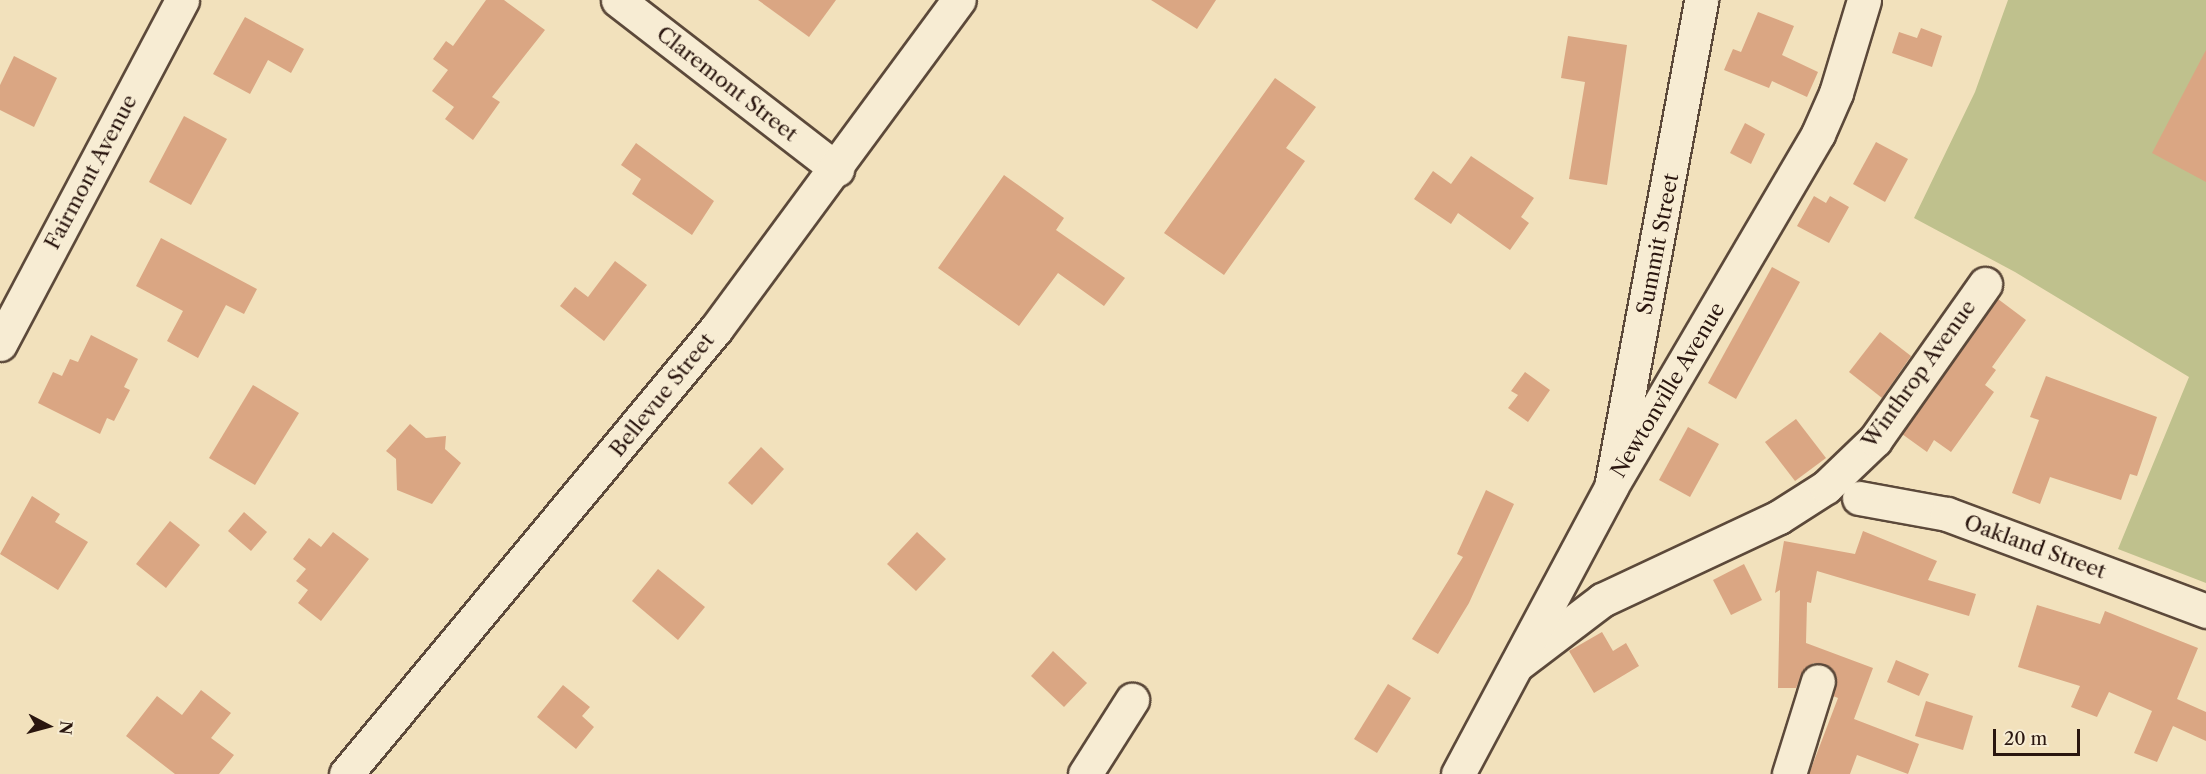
<!DOCTYPE html>
<style>
body{margin:0}
#map{position:relative;width:2206px;height:774px;overflow:hidden;background:#f2e1bc;font-family:"Libre Caslon Text",serif}
div>[style]{position:absolute}
.green>*{inset:0;background:#bfc18d}
.building>*{inset:0;background:#daa683}
.roads{filter:drop-shadow(2px 0 #5c493a) drop-shadow(-2px 0 #5c493a) drop-shadow(0 2px #5c493a) drop-shadow(0 -2px #5c493a)}
.street>*{height:33px;margin:-16.5px;padding:0 16.5px;transform-origin:16.5px;border-radius:16.5px;background:#f7ecd3}
.secondary>*{height:33px;margin:-16.5px;padding:0 16.5px;transform-origin:16.5px;border-radius:16.5px;background:#f7ecd3}
span{translate:-50% -50%;white-space:nowrap;text-align:center;line-height:1.15;-webkit-text-stroke:6px #f7ecd3;paint-order:stroke}
.street-label{font-size:21px;color:#2a160f}
.north{position:absolute;left:18px;top:696px;width:60px;height:60px;-webkit-text-stroke:4px #f7ecd3;paint-order:stroke;rotate:96deg;font-size:16px;font-weight:700;line-height:24px;text-align:center;color:#2a160f}
.north::after{content:'';display:block;margin:auto;width:21px;height:27px;background:#2a160f;clip-path:polygon(50% 0,100% 100%,50% 72%,0 100%)}
.scale{position:absolute;left:1993px;top:729px;width:87px;height:27px;box-sizing:border-box;border:3px solid #2a160f;border-top:0;padding-left:8px;font-size:18px;line-height:21px;white-space:nowrap;color:#2a160f;-webkit-text-stroke:4px #f7ecd3;paint-order:stroke}
</style>
<div id="map">
<div class="green">
<i style="clip-path:polygon(2008px 0,2206px 0,2206px 583px,2118px 549px,2189px 377px,2015px 272px,1914px 218px,1975px 92px)"></i>
</div>
<div class="building">
<i style="clip-path:polygon(486px 0,504px 0,545px 30px,492px 97px,500px 102px,473px 140px,445px 119px,454px 107px,432px 91px,448px 70px,433px 59px,446px 41px,453px 46px)"></i>
<i style="clip-path:polygon(758px 0,836px 0,809px 37px)"></i>
<i style="clip-path:polygon(1151px 0,1216px 0,1197px 29px)"></i>
<i style="clip-path:polygon(1758px 12px,1794px 26px,1782px 55px,1818px 72px,1807px 97px,1772px 81px,1769px 88px,1724px 70px,1733px 49px,1741px 52px)"></i>
<i style="clip-path:polygon(245px 17px,304px 49px,291px 73px,268px 60px,250px 94px,213px 74px)"></i>
<i style="clip-path:polygon(1921px 28px,1942px 36px,1932px 67px,1892px 53px,1899px 32px,1917px 38px)"></i>
<i style="clip-path:polygon(1568px 36px,1627px 45px,1607px 185px,1569px 179px,1585px 82px,1561px 78px)"></i>
<i style="clip-path:polygon(2206px 50px,2206px 182px,2152px 153px)"></i>
<i style="clip-path:polygon(14px 56px,57px 78px,34px 127px,0 110px,0 85px)"></i>
<i style="clip-path:polygon(1275px 78px,1316px 107px,1286px 148px,1305px 161px,1224px 275px,1164px 233px)"></i>
<i style="clip-path:polygon(184px 116px,227px 139px,191px 205px,149px 182px)"></i>
<i style="clip-path:polygon(1745px 123px,1765px 134px,1751px 164px,1730px 153px)"></i>
<i style="clip-path:polygon(1876px 142px,1908px 159px,1885px 202px,1853px 184px)"></i>
<i style="clip-path:polygon(636px 143px,714px 201px,692px 235px,632px 194px,641px 179px,621px 165px)"></i>
<i style="clip-path:polygon(1471px 156px,1534px 198px,1521px 217px,1529px 223px,1510px 250px,1458px 213px,1451px 224px,1414px 199px,1433px 171px,1451px 184px)"></i>
<i style="clip-path:polygon(1004px 175px,1064px 218px,1056px 230px,1125px 278px,1104px 306px,1058px 273px,1019px 326px,938px 268px)"></i>
<i style="clip-path:polygon(1814px 196px,1826px 203px,1830px 196px,1849px 207px,1829px 243px,1797px 226px)"></i>
<i style="clip-path:polygon(161px 238px,257px 289px,244px 314px,226px 305px,198px 358px,167px 341px,183px 311px,136px 286px)"></i>
<i style="clip-path:polygon(615px 261px,647px 285px,604px 341px,560px 306px,575px 287px,588px 297px)"></i>
<i style="clip-path:polygon(1772px 267px,1800px 282px,1736px 399px,1708px 383px)"></i>
<i style="clip-path:polygon(1998px 299px,2026px 320px,1992px 367px,1996px 370px,1985px 385px,1994px 392px,1951px 452px,1934px 440px,1927px 452px,1902px 434px)"></i>
<i style="clip-path:polygon(1880px 332px,1911px 356px,1882px 398px,1849px 372px)"></i>
<i style="clip-path:polygon(91px 335px,138px 359px,124px 387px,130px 390px,114px 421px,107px 418px,100px 434px,38px 403px,53px 372px,62px 376px,70px 359px,78px 362px)"></i>
<i style="clip-path:polygon(1525px 372px,1550px 390px,1528px 422px,1508px 408px,1518px 395px,1511px 391px)"></i>
<i style="clip-path:polygon(2046px 376px,2157px 417px,2137px 476px,2130px 474px,2121px 500px,2050px 477px,2040px 504px,2012px 493px,2039px 420px,2030px 417px)"></i>
<i style="clip-path:polygon(253px 385px,299px 413px,255px 485px,209px 458px)"></i>
<i style="clip-path:polygon(1796px 419px,1826px 458px,1795px 481px,1765px 442px)"></i>
<i style="clip-path:polygon(410px 424px,426px 438px,446px 436px,445px 449px,461px 463px,432px 504px,397px 490px,396px 459px,386px 451px)"></i>
<i style="clip-path:polygon(1688px 427px,1719px 444px,1690px 497px,1659px 480px)"></i>
<i style="clip-path:polygon(761px 447px,784px 469px,752px 505px,728px 483px)"></i>
<i style="clip-path:polygon(1486px 490px,1514px 504px,1469px 603px,1438px 654px,1412px 639px,1463px 557px,1457px 554px)"></i>
<i style="clip-path:polygon(32px 496px,60px 514px,55px 522px,88px 542px,58px 590px,0 554px)"></i>
<i style="clip-path:polygon(244px 512px,267px 532px,251px 551px,228px 531px)"></i>
<i style="clip-path:polygon(170px 521px,200px 545px,166px 588px,136px 564px)"></i>
<i style="clip-path:polygon(1863px 531px,1937px 561px,1928px 580px,1976px 594px,1969px 616px,1817px 571px,1811px 603px,1807px 602px,1806px 643px,1873px 668px,1854px 719px,1919px 744px,1908px 774px,1857px 755px,1850px 774px,1809px 774px,1838px 698px,1833px 696px,1836px 677px,1831px 668px,1814px 663px,1805px 668px,1796px 688px,1778px 688px,1780px 590px,1775px 593px,1784px 541px,1855px 554px)"></i>
<i style="clip-path:polygon(333px 532px,369px 559px,321px 621px,298px 603px,308px 590px,296px 581px,306px 569px,293px 559px,309px 538px,321px 547px)"></i>
<i style="clip-path:polygon(917px 532px,946px 559px,916px 591px,887px 564px)"></i>
<i style="clip-path:polygon(1744px 564px,1762px 600px,1731px 615px,1713px 580px)"></i>
<i style="clip-path:polygon(658px 569px,705px 607px,678px 640px,632px 601px)"></i>
<i style="clip-path:polygon(2037px 605px,2100px 624px,2105px 611px,2198px 648px,2177px 699px,2206px 712px,2206px 741px,2173px 726px,2157px 762px,2134px 753px,2152px 711px,2109px 692px,2097px 717px,2071px 707px,2080px 686px,2018px 667px)"></i>
<i style="clip-path:polygon(1602px 632px,1613px 651px,1626px 643px,1639px 666px,1594px 693px,1569px 651px)"></i>
<i style="clip-path:polygon(1053px 651px,1087px 683px,1064px 707px,1031px 676px)"></i>
<i style="clip-path:polygon(1896px 660px,1929px 674px,1919px 696px,1887px 682px)"></i>
<i style="clip-path:polygon(1388px 684px,1411px 698px,1377px 753px,1354px 739px)"></i>
<i style="clip-path:polygon(563px 685px,590px 707px,582px 716px,594px 727px,576px 749px,537px 717px)"></i>
<i style="clip-path:polygon(201px 690px,231px 713px,211px 738px,234px 755px,219px 774px,175px 774px,126px 736px,157px 696px,182px 715px)"></i>
<i style="clip-path:polygon(1926px 701px,1973px 716px,1963px 750px,1915px 736px)"></i>
</div>
<div class="roads">
<div class="street">
<i style="left:618px;top:0;width:277px;rotate:37.7deg"></i>
<i style="left:0;top:344px;width:389px;rotate:-62.1deg"></i>
<i style="left:1612px;top:482px;width:490px;rotate:-79.5deg"></i>
<i style="left:1859px;top:498px;width:89px;rotate:10.3deg"></i>
<i style="left:1947px;top:514px;width:277px;rotate:20.5deg"></i>
<i style="left:1518px;top:664px;width:106px;rotate:-37.3deg"></i>
<i style="left:1602px;top:600px;width:195px;rotate:-25.1deg"></i>
<i style="left:1779px;top:517px;width:56px;rotate:-32.6deg"></i>
<i style="left:1826px;top:487px;width:68px;rotate:-43.8deg"></i>
<i style="left:1875px;top:440px;width:191px;rotate:-54.8deg"></i>
<i style="left:346px;top:774px;width:579px;rotate:-50.26deg"></i>
<i style="left:716px;top:329px;width:409px;rotate:-53.6deg"></i>
<i style="left:1085px;top:774px;width:88px;rotate:-57.6deg"></i>
<i style="left:1789px;top:774px;width:97px;rotate:-72.7deg"></i>
</div>
<div class="secondary">
<i style="left:1458px;top:774px;width:325px;rotate:-61.9deg"></i>
<i style="left:1611px;top:487px;width:409px;rotate:-59.6deg"></i>
<i style="left:1818px;top:134px;width:45px;rotate:-66.3deg"></i>
<i style="left:1836px;top:93px;width:97px;rotate:-73.2deg"></i>
</div>
</div>
<div class="street-label">
<span style="left:727px;top:84px;rotate:38deg">Claremont Street</span>
<span style="left:91px;top:172px;rotate:-62deg">Fairmont Avenue</span>
<span style="left:1658px;top:244px;rotate:-79deg">Summit Street</span>
<span style="left:1919px;top:374px;rotate:-54deg">Winthrop Avenue</span>
<span style="left:1668px;top:390px;rotate:-59deg">Newtonville Avenue</span>
<span style="left:662px;top:395px;rotate:-51deg">Bellevue Street</span>
<span style="left:2035px;top:547px;rotate:20deg">Oakland Street</span>
</div>
<div class="north">N</div>
<div class="scale">20 m</div>
</div>
